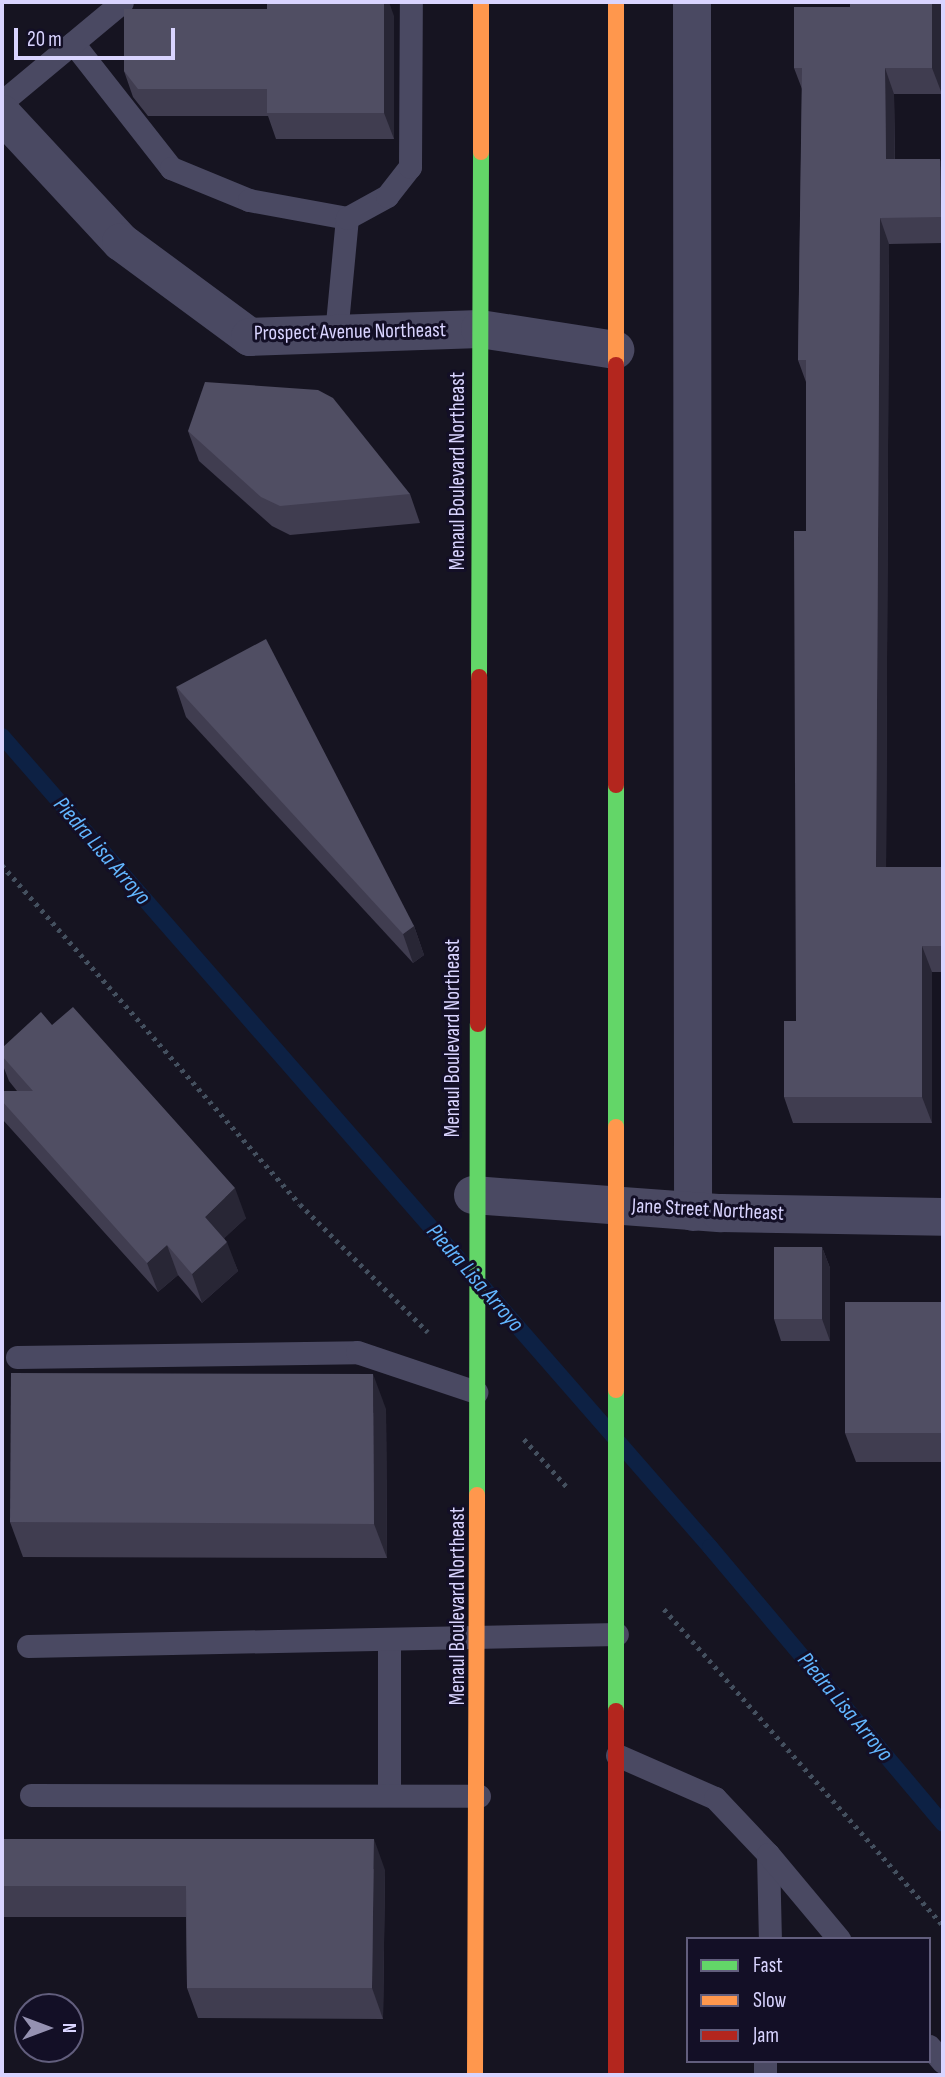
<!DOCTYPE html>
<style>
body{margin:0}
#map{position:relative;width:945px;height:2077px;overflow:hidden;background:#161421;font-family:"Sofia Sans Condensed",sans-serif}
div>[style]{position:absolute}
.stream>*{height:16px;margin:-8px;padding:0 8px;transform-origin:8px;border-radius:8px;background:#0d2144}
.path>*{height:4.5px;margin-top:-2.25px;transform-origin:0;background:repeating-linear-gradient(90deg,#44505f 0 3.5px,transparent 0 8.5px)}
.lane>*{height:23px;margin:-11.5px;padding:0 11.5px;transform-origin:11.5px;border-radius:11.5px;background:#4a4962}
.street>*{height:38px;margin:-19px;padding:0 19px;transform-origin:19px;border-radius:19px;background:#4a4962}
.fast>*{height:16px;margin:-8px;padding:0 8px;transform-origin:8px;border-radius:8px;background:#63d668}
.slow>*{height:16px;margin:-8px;padding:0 8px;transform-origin:8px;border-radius:8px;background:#ff974d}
.jam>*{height:16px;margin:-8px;padding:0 8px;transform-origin:8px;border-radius:8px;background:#b3261e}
.wall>*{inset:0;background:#403d50}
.shaded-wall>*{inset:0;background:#282635}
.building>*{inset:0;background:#504e63}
span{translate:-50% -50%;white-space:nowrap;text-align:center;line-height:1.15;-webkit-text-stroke:6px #130f26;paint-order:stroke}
.street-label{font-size:21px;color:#d9d4ff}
.water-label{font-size:23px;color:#62b6ff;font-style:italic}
.frame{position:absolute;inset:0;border:4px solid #d9d4ff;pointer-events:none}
.legend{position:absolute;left:686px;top:1937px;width:245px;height:126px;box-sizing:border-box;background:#130f26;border:2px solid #625e7d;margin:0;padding:9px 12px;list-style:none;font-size:21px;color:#d9d4ff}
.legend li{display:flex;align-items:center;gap:14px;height:35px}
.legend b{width:35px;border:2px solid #625e7d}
.north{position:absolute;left:14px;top:1993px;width:70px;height:70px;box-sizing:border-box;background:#130f26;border:2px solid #625e7d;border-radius:50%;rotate:90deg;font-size:19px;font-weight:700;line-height:28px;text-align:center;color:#d9d4ff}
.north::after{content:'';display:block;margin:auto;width:24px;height:32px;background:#9591b1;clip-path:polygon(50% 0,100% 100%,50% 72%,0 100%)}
.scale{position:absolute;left:14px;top:28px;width:161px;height:32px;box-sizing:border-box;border:4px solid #d9d4ff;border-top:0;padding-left:9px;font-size:21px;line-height:24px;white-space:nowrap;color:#d9d4ff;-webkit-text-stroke:5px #130f26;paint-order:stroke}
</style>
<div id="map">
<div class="stream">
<i style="left:2px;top:736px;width:1077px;rotate:48.88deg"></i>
<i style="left:710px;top:1547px;width:362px;rotate:49.9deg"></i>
</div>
<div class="path">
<i style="left:2px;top:865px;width:451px;rotate:48.7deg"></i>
<i style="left:300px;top:1204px;width:181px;rotate:45deg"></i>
<i style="left:524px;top:1439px;width:64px;rotate:48.1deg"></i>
<i style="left:664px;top:1609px;width:422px;rotate:48.6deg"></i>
</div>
<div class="lane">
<i style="left:73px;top:43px;width:159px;rotate:51.9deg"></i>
<i style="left:171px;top:168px;width:84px;rotate:22.3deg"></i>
<i style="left:249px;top:200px;width:100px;rotate:10.4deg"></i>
<i style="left:2px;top:102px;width:156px;rotate:-39.8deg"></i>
<i style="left:336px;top:334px;width:117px;rotate:-84.6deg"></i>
<i style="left:347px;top:218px;width:46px;rotate:-28.8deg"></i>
<i style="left:387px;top:196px;width:37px;rotate:-52deg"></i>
<i style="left:410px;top:167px;width:165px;rotate:-89.7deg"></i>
<i style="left:17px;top:1357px;width:340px;rotate:-0.8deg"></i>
<i style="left:357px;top:1352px;width:126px;rotate:18.6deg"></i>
<i style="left:389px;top:1640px;width:155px;rotate:90deg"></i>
<i style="left:28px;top:1646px;width:589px;rotate:-1.17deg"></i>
<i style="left:617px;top:1755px;width:107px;rotate:23.7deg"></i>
<i style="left:715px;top:1798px;width:77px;rotate:46.6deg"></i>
<i style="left:768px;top:1854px;width:85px;rotate:88.7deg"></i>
<i style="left:31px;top:1795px;width:448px;rotate:0.1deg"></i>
<i style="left:768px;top:1854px;width:111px;rotate:50.1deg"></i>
<i style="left:929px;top:2046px;width:21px;rotate:49deg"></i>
<i style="left:765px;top:2061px;width:14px;rotate:90deg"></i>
</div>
<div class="street">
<i style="left:692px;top:2px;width:1210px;rotate:89.95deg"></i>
<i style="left:2px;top:114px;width:175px;rotate:47.1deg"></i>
<i style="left:121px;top:242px;width:160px;rotate:36.4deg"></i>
<i style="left:250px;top:337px;width:230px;rotate:-2deg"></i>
<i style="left:480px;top:329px;width:137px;rotate:8.8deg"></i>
<i style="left:473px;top:1195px;width:249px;rotate:4.2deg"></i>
<i style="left:721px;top:1213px;width:222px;rotate:1deg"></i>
</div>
<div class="fast">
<i style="left:479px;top:677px;width:525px;rotate:-89.78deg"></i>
<i style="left:616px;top:785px;width:342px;rotate:90deg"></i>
<i style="left:616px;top:1390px;width:321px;rotate:90deg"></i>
<i style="left:477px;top:1495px;width:471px;rotate:-89.9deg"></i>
</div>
<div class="slow">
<i style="left:616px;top:2px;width:363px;rotate:90deg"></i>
<i style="left:481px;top:152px;width:150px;rotate:-90deg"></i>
<i style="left:616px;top:1127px;width:263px;rotate:90deg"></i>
<i style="left:475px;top:2075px;width:580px;rotate:-89.8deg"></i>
</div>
<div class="jam">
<i style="left:616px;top:365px;width:420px;rotate:90deg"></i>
<i style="left:478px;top:1024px;width:347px;rotate:-89.8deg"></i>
<i style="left:616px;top:1711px;width:364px;rotate:90deg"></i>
</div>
<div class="wall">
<i style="clip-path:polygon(942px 2px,942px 94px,894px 94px,895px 159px,943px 167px,943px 243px,889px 244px,886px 867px,943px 867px,943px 972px,932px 972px,932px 1123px,793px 1123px,784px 1097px,796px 1021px,806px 531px,806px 382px,798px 360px,802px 89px,794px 68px,850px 7px)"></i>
<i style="clip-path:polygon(394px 16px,394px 139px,276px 139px,268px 116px,148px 116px,133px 97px,124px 71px)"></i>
<i style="clip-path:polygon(188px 431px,410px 494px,420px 523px,290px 535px,272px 526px,199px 461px)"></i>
<i style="clip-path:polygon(176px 687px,414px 926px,424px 955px,413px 963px,186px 717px)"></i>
<i style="clip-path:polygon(52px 1025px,246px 1218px,224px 1238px,238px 1271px,202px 1303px,178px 1275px,158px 1292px,3px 1120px,2px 1091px,17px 1091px,9px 1081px,2px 1063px,2px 1048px)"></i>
<i style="clip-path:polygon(822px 1247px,830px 1268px,830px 1341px,781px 1341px,774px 1319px)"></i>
<i style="clip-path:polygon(943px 1302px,943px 1462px,856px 1462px,845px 1433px)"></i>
<i style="clip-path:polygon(386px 1409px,387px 1558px,23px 1557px,10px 1522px)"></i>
<i style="clip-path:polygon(2px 1839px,385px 1870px,383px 2019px,198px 2018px,187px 1988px,186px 1917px,2px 1917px)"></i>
</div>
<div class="shaded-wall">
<i style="clip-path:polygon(384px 2px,389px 2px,394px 16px,394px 139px,384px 113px)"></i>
<i style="clip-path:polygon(932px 2px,942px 2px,942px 94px,932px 68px)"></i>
<i style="clip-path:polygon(885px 68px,894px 94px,895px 185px,886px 159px)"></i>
<i style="clip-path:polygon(940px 159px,943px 167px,943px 223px,941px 217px)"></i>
<i style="clip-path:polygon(880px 218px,889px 244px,886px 893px,876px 867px)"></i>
<i style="clip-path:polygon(414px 926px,424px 955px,413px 963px,403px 934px)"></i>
<i style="clip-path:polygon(922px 946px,932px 972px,932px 1123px,922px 1097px)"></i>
<i style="clip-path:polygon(235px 1188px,246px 1218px,216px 1246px,205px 1217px)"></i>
<i style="clip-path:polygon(227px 1242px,238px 1271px,202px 1303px,192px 1274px)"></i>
<i style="clip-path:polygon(167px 1245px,178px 1275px,158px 1292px,147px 1263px)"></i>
<i style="clip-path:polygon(822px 1247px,830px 1268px,830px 1341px,822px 1319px)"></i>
<i style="clip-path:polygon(373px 1374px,386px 1409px,387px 1558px,374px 1524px)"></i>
<i style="clip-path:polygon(374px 1839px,385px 1870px,383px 2019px,372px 1988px)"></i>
</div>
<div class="building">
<i style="clip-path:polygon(267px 2px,384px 2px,384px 113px,267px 113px,267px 89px,138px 89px,124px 71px,124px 9px,267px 9px)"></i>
<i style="clip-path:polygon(850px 2px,932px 2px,932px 68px,885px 68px,886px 159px,940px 159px,941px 217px,880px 218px,876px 867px,943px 867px,943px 946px,922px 946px,922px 1097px,784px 1097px,784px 1021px,796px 1021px,794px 531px,806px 531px,806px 360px,798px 360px,802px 68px,794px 68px,794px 7px,850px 7px)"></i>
<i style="clip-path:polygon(205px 382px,318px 390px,333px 398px,410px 494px,280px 506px,261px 497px,188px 431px)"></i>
<i style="clip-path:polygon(266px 639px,414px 926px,403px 934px,176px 687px)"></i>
<i style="clip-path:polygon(73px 1007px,235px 1188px,205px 1217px,227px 1242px,192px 1274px,167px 1245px,147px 1263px,2px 1101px,2px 1091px,33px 1091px,2px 1056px,2px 1048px,41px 1012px,52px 1025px)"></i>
<i style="clip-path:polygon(774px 1247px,822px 1247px,822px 1319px,774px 1319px)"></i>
<i style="clip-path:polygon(845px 1302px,943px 1302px,943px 1433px,845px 1433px)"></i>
<i style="clip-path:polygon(11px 1373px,373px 1374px,374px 1524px,10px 1522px)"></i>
<i style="clip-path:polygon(2px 1839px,374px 1839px,372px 1988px,187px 1988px,186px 1886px,2px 1886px)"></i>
</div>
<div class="street-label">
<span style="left:350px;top:332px;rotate:-1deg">Prospect Avenue Northeast</span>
<span style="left:458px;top:471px;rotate:-90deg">Menaul Boulevard Northeast</span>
<span style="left:453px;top:1038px;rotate:-90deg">Menaul Boulevard Northeast</span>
<span style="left:708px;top:1210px;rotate:3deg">Jane Street Northeast</span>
<span style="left:458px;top:1606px;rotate:-90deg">Menaul Boulevard Northeast</span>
</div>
<div class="water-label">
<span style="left:102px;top:851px;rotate:49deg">Piedra Lisa Arroyo</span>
<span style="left:475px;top:1278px;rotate:49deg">Piedra Lisa Arroyo</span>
<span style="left:845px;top:1707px;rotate:50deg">Piedra Lisa Arroyo</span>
</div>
<div class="frame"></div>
<ul class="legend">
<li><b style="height:9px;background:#63d668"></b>Fast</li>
<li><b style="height:9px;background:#ff974d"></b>Slow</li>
<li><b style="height:9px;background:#b3261e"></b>Jam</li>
</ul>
<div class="north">N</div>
<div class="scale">20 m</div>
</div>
